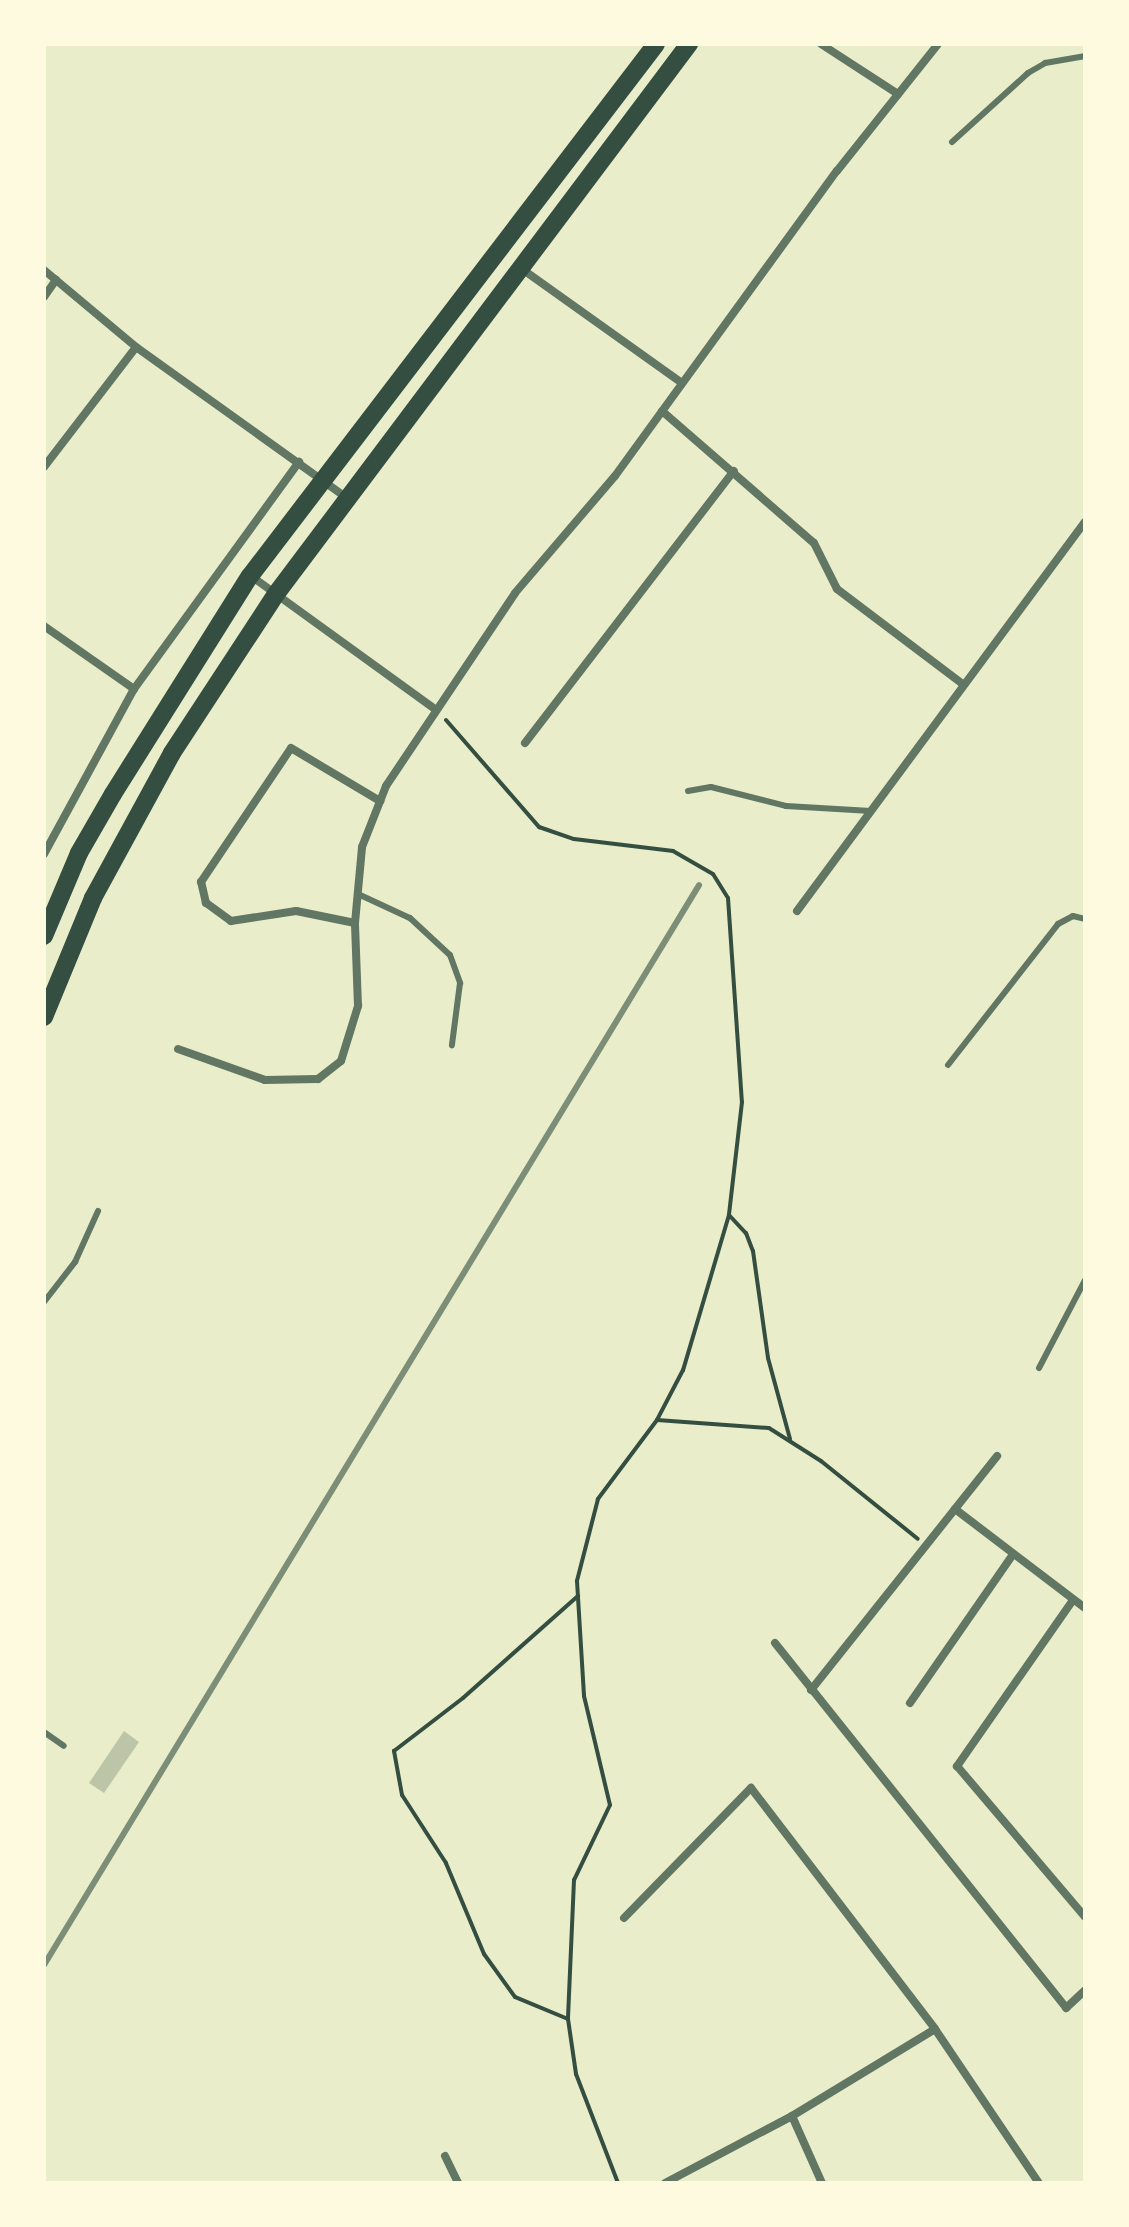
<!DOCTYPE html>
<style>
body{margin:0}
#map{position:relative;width:1129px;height:2227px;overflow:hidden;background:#e9edc9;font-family:Signika,sans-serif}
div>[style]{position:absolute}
.building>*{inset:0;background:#bcc5a7}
.path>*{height:4px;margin:-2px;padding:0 2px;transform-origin:2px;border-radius:2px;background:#344e41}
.service>*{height:6px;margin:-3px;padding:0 3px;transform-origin:3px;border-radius:3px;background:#617663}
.minor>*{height:8px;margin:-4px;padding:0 4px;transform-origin:4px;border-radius:4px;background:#617663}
.primary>*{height:18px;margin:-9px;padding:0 9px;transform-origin:9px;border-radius:9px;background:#344e41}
.rail>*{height:6px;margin:-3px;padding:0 3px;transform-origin:3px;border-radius:3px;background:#7c8e77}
span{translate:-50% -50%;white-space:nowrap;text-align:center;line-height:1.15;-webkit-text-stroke:8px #fefae0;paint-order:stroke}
.frame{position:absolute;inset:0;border:46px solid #fefae0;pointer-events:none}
</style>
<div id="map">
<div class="building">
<i style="clip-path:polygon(124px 1731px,139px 1742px,104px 1793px,89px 1783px)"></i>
</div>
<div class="path">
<i style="left:446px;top:720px;width:142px;rotate:49deg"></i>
<i style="left:539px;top:827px;width:37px;rotate:19deg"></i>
<i style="left:574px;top:839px;width:100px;rotate:6.9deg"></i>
<i style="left:673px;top:851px;width:46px;rotate:29.9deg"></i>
<i style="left:713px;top:874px;width:28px;rotate:58deg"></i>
<i style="left:728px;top:898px;width:204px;rotate:86.1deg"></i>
<i style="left:742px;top:1102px;width:114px;rotate:96.6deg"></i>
<i style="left:729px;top:1215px;width:162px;rotate:106.5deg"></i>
<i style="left:683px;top:1370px;width:56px;rotate:117.5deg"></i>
<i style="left:657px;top:1420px;width:99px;rotate:126.8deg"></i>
<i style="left:598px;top:1499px;width:85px;rotate:104.4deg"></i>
<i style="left:577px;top:1581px;width:115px;rotate:86.5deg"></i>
<i style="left:584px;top:1696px;width:112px;rotate:76.6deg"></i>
<i style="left:610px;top:1805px;width:83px;rotate:115.6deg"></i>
<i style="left:574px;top:1880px;width:139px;rotate:92.5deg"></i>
<i style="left:568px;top:2019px;width:56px;rotate:81.7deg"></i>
<i style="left:576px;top:2074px;width:117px;rotate:68.9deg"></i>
<i style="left:729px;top:1215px;width:25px;rotate:47deg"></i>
<i style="left:746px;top:1233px;width:19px;rotate:69deg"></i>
<i style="left:753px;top:1251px;width:108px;rotate:82deg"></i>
<i style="left:768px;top:1358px;width:84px;rotate:74.8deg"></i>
<i style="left:657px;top:1420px;width:112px;rotate:4.1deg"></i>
<i style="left:769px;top:1428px;width:62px;rotate:32.4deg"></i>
<i style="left:821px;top:1461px;width:124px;rotate:38.8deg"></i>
<i style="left:568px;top:2019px;width:57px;rotate:-157.5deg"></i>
<i style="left:515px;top:1997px;width:53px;rotate:-125.8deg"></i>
<i style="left:484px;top:1954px;width:99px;rotate:-112.7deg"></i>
<i style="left:446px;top:1863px;width:81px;rotate:-122.9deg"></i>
<i style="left:402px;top:1795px;width:45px;rotate:-100.3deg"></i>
<i style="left:394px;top:1751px;width:87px;rotate:-37.5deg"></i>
<i style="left:463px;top:1698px;width:154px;rotate:-41.6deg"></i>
</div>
<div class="service">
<i style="left:952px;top:142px;width:103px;rotate:-42.2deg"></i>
<i style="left:1028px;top:73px;width:20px;rotate:-30deg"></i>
<i style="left:1045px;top:63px;width:41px;rotate:-9.9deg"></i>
<i style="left:688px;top:791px;width:23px;rotate:-10deg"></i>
<i style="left:711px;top:787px;width:77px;rotate:14.2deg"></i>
<i style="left:786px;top:806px;width:85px;rotate:3.4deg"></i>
<i style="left:358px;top:894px;width:57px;rotate:24.8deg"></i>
<i style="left:410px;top:918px;width:54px;rotate:42.8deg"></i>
<i style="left:450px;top:955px;width:30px;rotate:70deg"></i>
<i style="left:460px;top:983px;width:63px;rotate:97.4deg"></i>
<i style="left:948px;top:1065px;width:179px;rotate:-52deg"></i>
<i style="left:1058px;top:924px;width:17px;rotate:-28deg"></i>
<i style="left:1073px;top:916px;width:12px;rotate:14deg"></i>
<i style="left:44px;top:1302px;width:51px;rotate:-52.2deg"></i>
<i style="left:75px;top:1262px;width:56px;rotate:-65.7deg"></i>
<i style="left:1039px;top:1368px;width:99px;rotate:-62.4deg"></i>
<i style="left:44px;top:1732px;width:24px;rotate:35deg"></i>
</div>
<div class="minor">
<i style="left:821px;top:44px;width:92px;rotate:33deg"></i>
<i style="left:522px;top:269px;width:196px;rotate:35.5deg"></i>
<i style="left:44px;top:270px;width:120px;rotate:39.9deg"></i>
<i style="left:136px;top:347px;width:259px;rotate:35.6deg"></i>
<i style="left:44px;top:297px;width:21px;rotate:-55deg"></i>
<i style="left:662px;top:411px;width:201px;rotate:41deg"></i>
<i style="left:814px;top:543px;width:51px;rotate:63.4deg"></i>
<i style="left:837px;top:589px;width:159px;rotate:37.1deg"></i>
<i style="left:44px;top:467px;width:151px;rotate:-52.5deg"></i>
<i style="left:251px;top:576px;width:227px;rotate:35.9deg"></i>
<i style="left:44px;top:626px;width:110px;rotate:35deg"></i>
<i style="left:525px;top:743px;width:343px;rotate:-52.5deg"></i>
<i style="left:44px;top:854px;width:188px;rotate:-61.4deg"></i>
<i style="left:134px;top:689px;width:281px;rotate:-54deg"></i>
<i style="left:797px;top:911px;width:484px;rotate:-53.5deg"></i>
<i style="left:355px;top:923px;width:60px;rotate:-168.5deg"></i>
<i style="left:296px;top:911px;width:66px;rotate:171.3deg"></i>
<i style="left:231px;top:921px;width:31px;rotate:-144deg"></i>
<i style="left:206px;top:903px;width:22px;rotate:-103deg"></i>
<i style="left:201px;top:882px;width:161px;rotate:-56.1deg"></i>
<i style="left:291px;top:748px;width:104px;rotate:30.8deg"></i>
<i style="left:178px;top:1049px;width:92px;rotate:19.6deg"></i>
<i style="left:265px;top:1080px;width:53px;rotate:-1.1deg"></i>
<i style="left:318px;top:1079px;width:29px;rotate:-38deg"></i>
<i style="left:341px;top:1061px;width:58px;rotate:-72.8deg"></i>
<i style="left:358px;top:1006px;width:83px;rotate:-92.1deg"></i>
<i style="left:355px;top:923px;width:76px;rotate:-84.7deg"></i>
<i style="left:362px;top:847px;width:66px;rotate:-68.5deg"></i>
<i style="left:386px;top:786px;width:232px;rotate:-56.2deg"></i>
<i style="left:515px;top:593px;width:154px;rotate:-49.5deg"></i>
<i style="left:615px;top:476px;width:377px;rotate:-54deg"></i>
<i style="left:837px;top:171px;width:162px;rotate:-51.5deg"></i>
<i style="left:955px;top:1509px;width:163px;rotate:37.3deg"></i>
<i style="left:1073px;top:1600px;width:203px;rotate:124.9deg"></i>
<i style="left:957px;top:1766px;width:198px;rotate:49.7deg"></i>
<i style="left:775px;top:1643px;width:467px;rotate:51.4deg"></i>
<i style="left:1066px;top:2008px;width:26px;rotate:-43deg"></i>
<i style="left:811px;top:1690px;width:299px;rotate:-51.5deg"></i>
<i style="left:910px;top:1703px;width:181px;rotate:-55.3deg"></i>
<i style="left:624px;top:1918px;width:182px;rotate:-45.7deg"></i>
<i style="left:751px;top:1788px;width:303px;rotate:52.6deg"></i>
<i style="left:935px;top:2029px;width:186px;rotate:56deg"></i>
<i style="left:792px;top:2116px;width:73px;rotate:65.9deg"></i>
<i style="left:445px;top:2156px;width:30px;rotate:64deg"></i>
<i style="left:665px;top:2183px;width:144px;rotate:-27.8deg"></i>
<i style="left:792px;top:2116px;width:167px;rotate:-31.3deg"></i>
</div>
<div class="primary">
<i style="left:44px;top:936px;width:90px;rotate:-67.1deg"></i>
<i style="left:79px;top:853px;width:68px;rotate:-60deg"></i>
<i style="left:113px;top:794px;width:257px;rotate:-57.9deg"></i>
<i style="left:250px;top:576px;width:669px;rotate:-52.65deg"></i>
<i style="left:44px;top:1017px;width:129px;rotate:-67.6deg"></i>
<i style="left:93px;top:898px;width:165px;rotate:-61.4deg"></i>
<i style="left:172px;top:753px;width:190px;rotate:-56.8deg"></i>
<i style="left:276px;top:594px;width:688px;rotate:-53.1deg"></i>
</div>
<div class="rail">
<i style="left:44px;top:1965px;width:1263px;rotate:-58.76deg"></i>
</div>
<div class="frame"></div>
</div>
